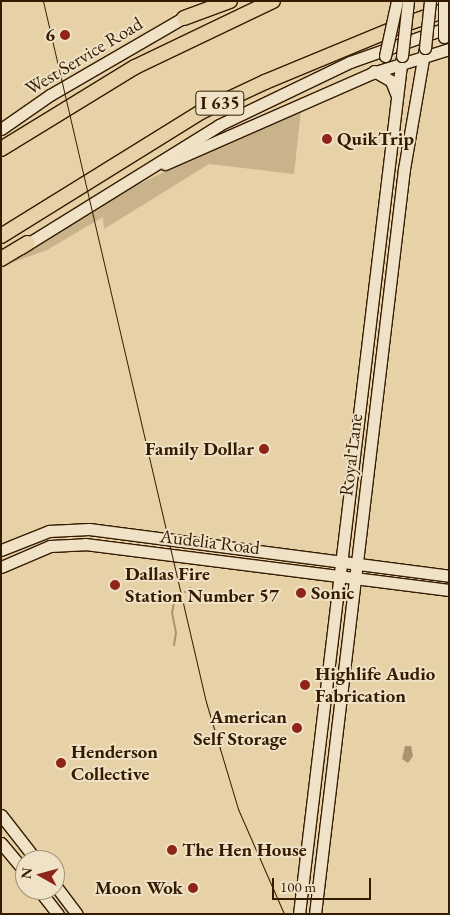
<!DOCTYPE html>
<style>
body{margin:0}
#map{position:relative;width:450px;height:915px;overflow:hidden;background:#e7d2a7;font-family:"EB Garamond",serif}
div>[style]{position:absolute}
.green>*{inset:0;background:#c9b38b}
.water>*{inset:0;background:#aa946e}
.stream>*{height:2px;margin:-1px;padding:0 1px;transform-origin:1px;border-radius:1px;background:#aa946e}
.roads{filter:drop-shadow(1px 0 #351b00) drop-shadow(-1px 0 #351b00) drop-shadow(0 1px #351b00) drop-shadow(0 -1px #351b00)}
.secondary>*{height:11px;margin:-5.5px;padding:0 5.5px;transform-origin:5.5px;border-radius:5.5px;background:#efe2c6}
.motorway>*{height:14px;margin:-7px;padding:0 7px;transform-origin:7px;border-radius:7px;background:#e7d2a7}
.tram>*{height:1px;margin:-0.5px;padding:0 0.5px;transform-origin:0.5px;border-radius:0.5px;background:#351b00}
.bridges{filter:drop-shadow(1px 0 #351b00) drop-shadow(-1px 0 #351b00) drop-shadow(0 1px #351b00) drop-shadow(0 -1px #351b00)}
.secondary-bridge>*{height:11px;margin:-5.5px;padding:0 5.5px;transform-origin:5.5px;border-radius:5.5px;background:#efe2c6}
.dots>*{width:14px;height:14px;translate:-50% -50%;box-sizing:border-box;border:2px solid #efe2c6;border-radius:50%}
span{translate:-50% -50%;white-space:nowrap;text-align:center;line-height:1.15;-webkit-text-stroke:4px #efe2c6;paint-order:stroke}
.shield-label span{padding:1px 4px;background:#efe2c6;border:1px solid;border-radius:4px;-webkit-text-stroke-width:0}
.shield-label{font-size:18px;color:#351b00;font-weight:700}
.poi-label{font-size:19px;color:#351b00;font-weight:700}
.right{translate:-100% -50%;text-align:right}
.left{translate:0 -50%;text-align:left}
.street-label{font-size:19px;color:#351b00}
.frame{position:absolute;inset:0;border:2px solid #351b00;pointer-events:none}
.north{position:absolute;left:15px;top:850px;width:50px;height:50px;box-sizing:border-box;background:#efe2c6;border:1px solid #a59277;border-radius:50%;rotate:277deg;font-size:14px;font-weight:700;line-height:20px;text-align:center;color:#351b00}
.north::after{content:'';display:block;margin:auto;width:18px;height:22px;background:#8f2418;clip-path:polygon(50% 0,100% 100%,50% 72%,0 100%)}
.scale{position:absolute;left:272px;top:878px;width:99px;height:22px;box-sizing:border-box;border:2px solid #351b00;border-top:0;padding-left:6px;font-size:15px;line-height:18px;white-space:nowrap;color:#351b00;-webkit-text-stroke:4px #efe2c6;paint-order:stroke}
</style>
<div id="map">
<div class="green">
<i style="clip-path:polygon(301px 110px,294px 174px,209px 164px,104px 229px,103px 217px,47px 250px,11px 263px,43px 240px,134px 186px)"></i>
</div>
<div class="water">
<i style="clip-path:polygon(405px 746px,411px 746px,413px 756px,408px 763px,402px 759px)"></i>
</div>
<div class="stream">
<i style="left:185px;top:592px;width:7px;rotate:-34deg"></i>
<i style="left:174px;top:645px;width:12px;rotate:-81deg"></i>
<i style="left:176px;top:633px;width:20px;rotate:-101deg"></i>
<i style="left:172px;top:613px;width:10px;rotate:-79deg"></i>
</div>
<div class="roads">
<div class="secondary">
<i style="left:374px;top:71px;width:20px;rotate:30deg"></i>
<i style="left:391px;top:81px;width:16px;rotate:68deg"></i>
<i style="left:1px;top:129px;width:60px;rotate:-34.8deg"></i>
<i style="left:50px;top:95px;width:162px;rotate:-30.1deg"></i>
<i style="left:165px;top:164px;width:226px;rotate:-23.7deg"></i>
<i style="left:372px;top:73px;width:81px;rotate:-17.3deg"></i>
<i style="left:21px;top:248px;width:233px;rotate:-31.8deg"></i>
<i style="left:219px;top:125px;width:145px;rotate:-25.7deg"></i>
<i style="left:350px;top:62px;width:105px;rotate:-19.5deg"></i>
<i style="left:1px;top:550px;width:52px;rotate:-21.6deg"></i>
<i style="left:49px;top:531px;width:40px;rotate:-2.9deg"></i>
<i style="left:89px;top:529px;width:363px;rotate:7.4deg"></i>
<i style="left:1px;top:567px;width:53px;rotate:-23.2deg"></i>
<i style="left:50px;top:546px;width:35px;rotate:-3deg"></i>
<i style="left:85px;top:544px;width:367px;rotate:7.2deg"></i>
<i style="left:1px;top:815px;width:57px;rotate:52.1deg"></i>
<i style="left:1px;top:843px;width:38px;rotate:50deg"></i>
<i style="left:55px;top:885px;width:36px;rotate:53deg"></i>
<i style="left:39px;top:890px;width:31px;rotate:52deg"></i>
<i style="left:299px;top:914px;width:864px;rotate:-83.15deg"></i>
<i style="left:315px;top:914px;width:750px;rotate:-83.19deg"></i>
<i style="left:404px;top:169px;width:123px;rotate:-80.2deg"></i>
</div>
<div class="motorway">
<i style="left:184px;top:18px;width:49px;rotate:-20.3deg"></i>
<i style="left:1px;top:149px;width:157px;rotate:-31.5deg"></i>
<i style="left:135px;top:67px;width:153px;rotate:-25.6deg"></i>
<i style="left:1px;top:236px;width:235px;rotate:-31.8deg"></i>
<i style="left:201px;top:112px;width:71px;rotate:-25.1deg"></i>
<i style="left:265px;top:82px;width:146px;rotate:-22.5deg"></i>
<i style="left:400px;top:26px;width:52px;rotate:-19.1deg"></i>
<i style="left:1px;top:259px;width:31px;rotate:-31deg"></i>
</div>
</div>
<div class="tram">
<i style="left:43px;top:1px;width:720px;rotate:76.91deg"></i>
<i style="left:206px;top:702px;width:112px;rotate:73.3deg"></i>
<i style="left:238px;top:809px;width:115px;rotate:66.3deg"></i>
</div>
<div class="bridges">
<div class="secondary-bridge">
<i style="left:444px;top:37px;width:36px;rotate:-90deg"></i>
<i style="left:425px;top:48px;width:47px;rotate:-83.9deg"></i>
<i style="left:385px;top:56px;width:56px;rotate:-77.7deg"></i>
<i style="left:402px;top:56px;width:55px;rotate:-83.8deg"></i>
</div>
</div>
<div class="dots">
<i style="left:65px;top:35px;background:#8f2418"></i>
<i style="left:327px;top:139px;background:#8f2418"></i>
<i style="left:264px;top:449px;background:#8f2418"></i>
<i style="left:115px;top:585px;background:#8f2418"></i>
<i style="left:301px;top:593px;background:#8f2418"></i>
<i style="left:305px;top:685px;background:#8f2418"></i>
<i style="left:297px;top:728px;background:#8f2418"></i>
<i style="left:61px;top:763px;background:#8f2418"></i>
<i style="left:172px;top:850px;background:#8f2418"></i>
<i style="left:193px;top:888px;background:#8f2418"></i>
</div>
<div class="shield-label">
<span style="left:220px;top:103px">I 635</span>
</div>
<div class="poi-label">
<span class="right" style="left:55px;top:35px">6</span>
<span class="left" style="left:337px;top:139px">QuikTrip</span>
<span class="right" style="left:254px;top:449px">Family Dollar</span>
<span class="left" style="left:125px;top:585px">Dallas Fire<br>Station Number 57</span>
<span class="left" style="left:311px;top:593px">Sonic</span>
<span class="left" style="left:315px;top:685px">Highlife Audio<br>Fabrication</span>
<span class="right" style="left:287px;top:728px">American<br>Self Storage</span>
<span class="left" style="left:71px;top:763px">Henderson<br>Collective</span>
<span class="left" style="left:182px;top:850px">The Hen House</span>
<span class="right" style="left:183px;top:888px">Moon Wok</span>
</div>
<div class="street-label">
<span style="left:84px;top:56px;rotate:-31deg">West Service Road</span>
<span style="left:351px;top:455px;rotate:-83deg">Royal Lane</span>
<span style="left:210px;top:542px;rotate:7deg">Audelia Road</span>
</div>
<div class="frame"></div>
<div class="north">N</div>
<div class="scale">100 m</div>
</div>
